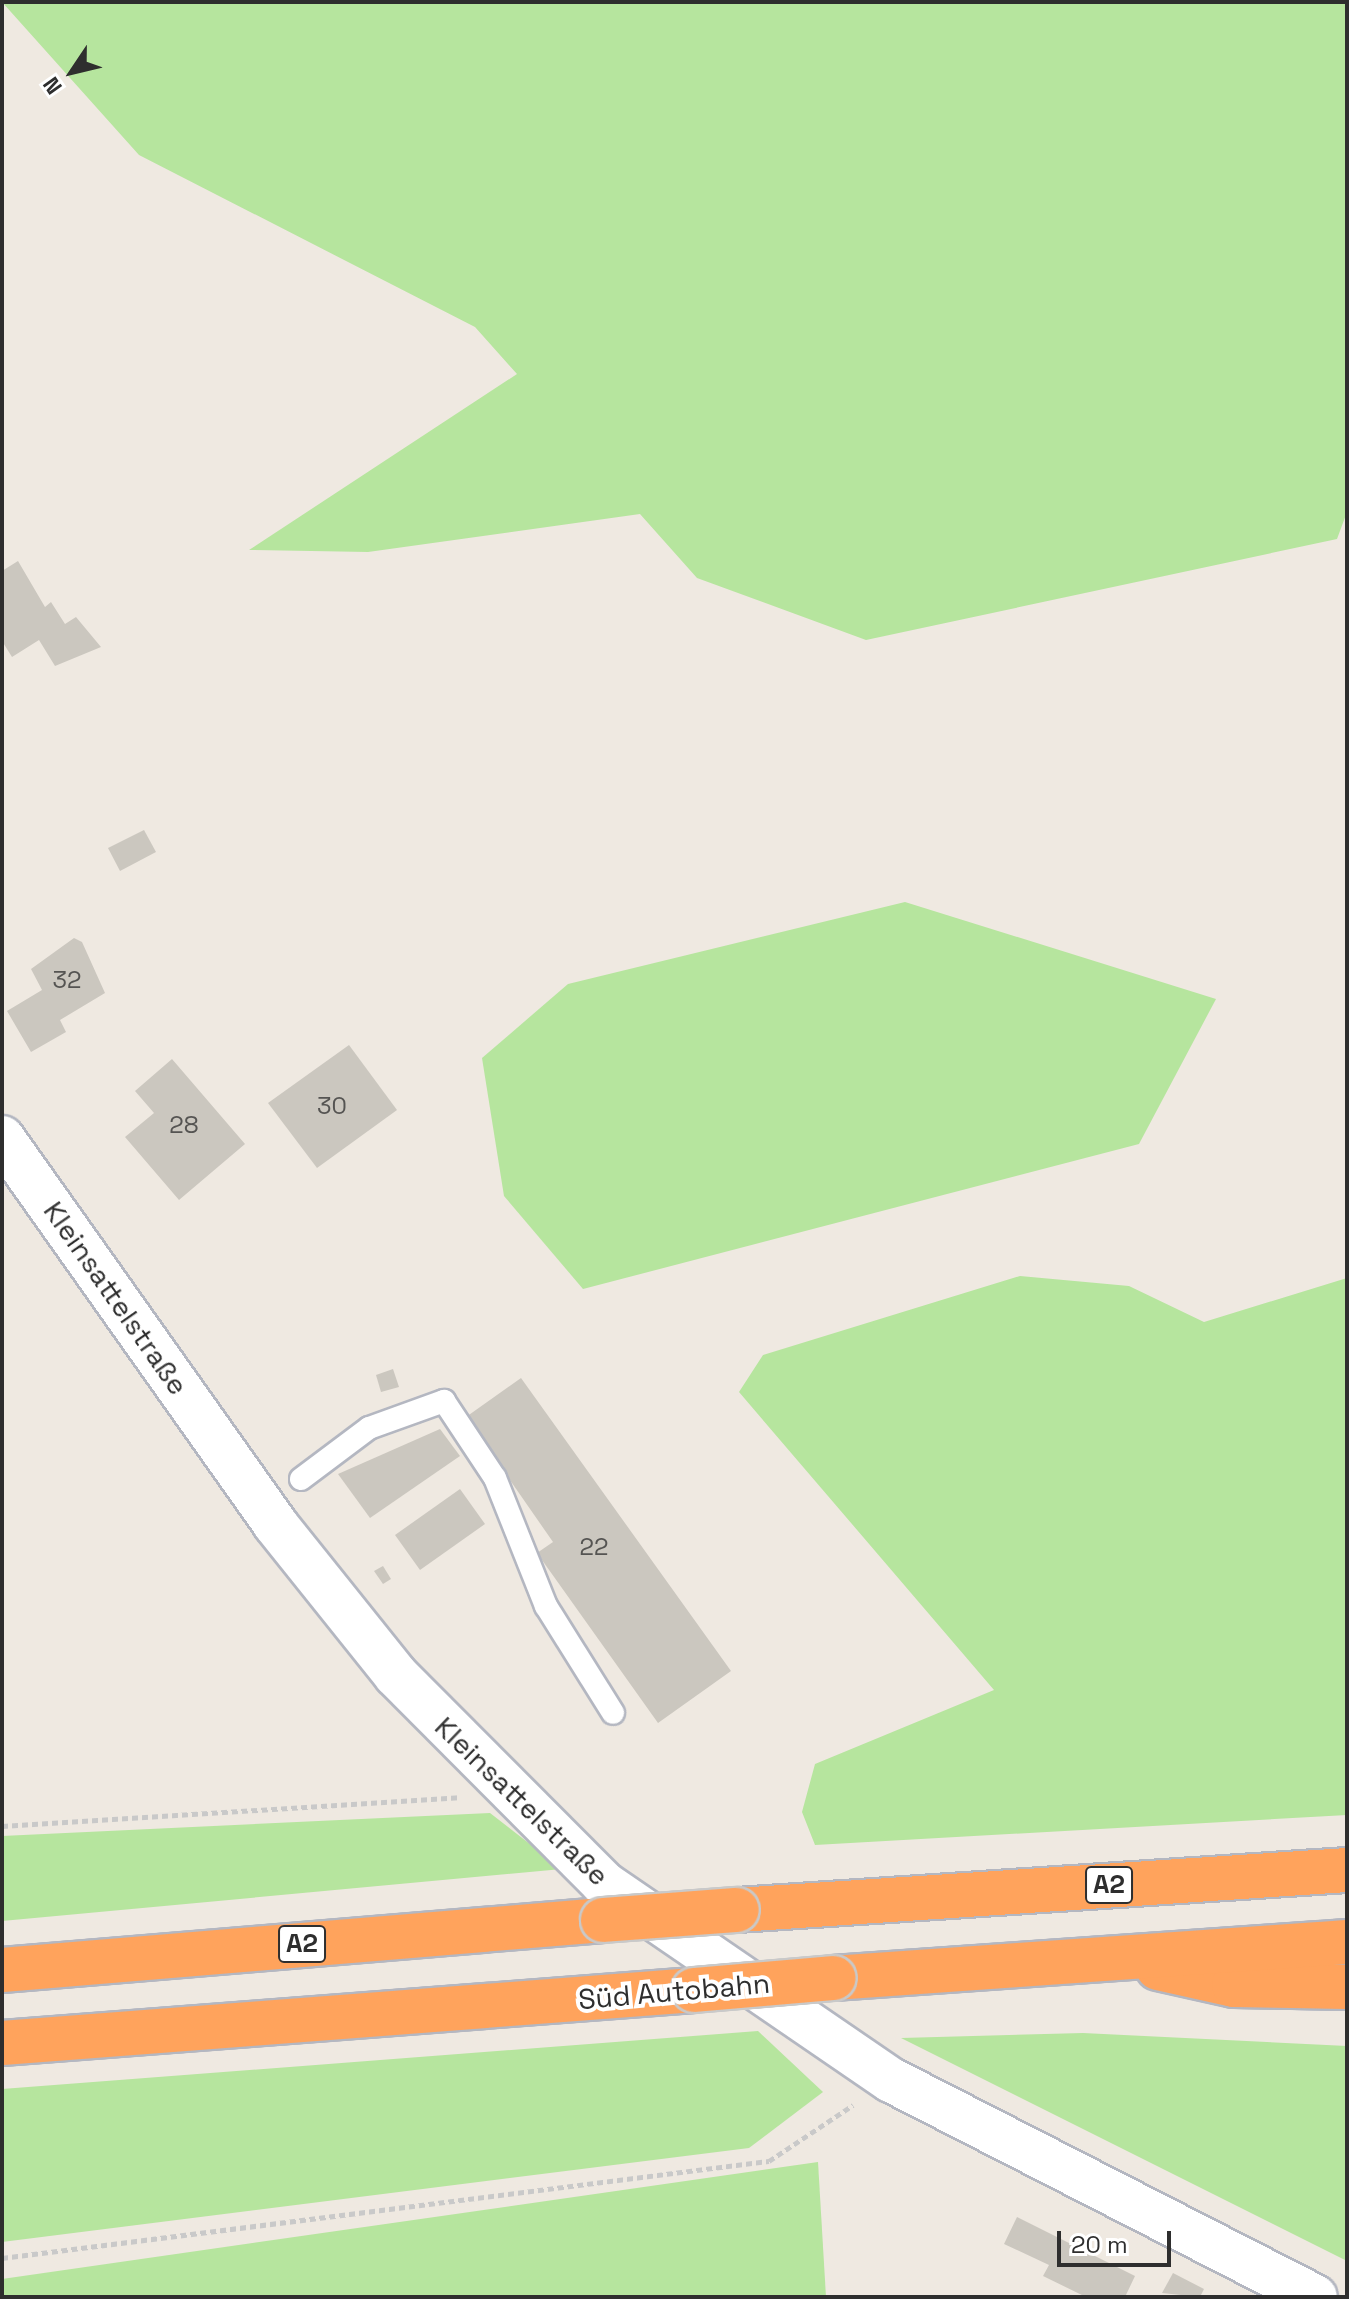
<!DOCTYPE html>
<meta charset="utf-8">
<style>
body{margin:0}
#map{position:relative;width:1349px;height:2299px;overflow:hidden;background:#efe9e1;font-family:"Space Grotesk",sans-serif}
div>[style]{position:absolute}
.green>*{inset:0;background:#b6e59e}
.building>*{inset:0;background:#cbc7bf}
.path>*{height:5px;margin-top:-2.5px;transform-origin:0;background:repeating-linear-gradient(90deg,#c9c9c9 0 6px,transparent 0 10px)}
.roads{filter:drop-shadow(2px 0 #b4b7c1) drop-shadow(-2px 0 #b4b7c1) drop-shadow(0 2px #b4b7c1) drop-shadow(0 -2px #b4b7c1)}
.lane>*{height:22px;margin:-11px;padding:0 11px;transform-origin:11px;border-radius:11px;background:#fff}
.secondary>*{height:44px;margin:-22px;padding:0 22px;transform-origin:22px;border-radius:22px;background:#fff}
.highway>*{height:44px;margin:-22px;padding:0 22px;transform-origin:22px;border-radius:22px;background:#ffa35c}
.bridges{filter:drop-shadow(2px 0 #c9c9c9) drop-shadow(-2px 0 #c9c9c9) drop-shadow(0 2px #c9c9c9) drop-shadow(0 -2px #c9c9c9)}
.highway-bridge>*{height:44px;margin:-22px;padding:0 22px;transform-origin:22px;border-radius:22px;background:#ffa35c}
span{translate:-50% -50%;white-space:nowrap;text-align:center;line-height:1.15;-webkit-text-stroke:8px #fff;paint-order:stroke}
.number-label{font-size:24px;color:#555452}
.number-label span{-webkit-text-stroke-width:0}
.shield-label span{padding:2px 6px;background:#fff;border:2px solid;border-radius:6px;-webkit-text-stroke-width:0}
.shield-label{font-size:26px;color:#2e2e2e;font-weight:700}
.street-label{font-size:28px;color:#2e2e2e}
.frame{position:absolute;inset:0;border:4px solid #2e2e2e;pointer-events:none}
.north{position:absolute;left:32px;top:32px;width:80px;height:80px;-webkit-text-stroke:6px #fff;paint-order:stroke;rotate:235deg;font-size:22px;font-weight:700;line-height:32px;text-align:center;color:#2e2e2e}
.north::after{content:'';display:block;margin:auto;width:28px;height:36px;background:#2e2e2e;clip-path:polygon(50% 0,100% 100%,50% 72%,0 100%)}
.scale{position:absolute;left:1057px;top:2231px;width:114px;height:36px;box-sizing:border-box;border:4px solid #2e2e2e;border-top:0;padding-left:10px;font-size:24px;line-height:28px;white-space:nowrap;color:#2e2e2e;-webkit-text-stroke:6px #fff;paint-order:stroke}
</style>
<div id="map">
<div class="green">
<i style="clip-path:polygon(2px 2px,1347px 2px,1347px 512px,1337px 539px,866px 640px,697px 578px,640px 514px,368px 552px,249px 550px,517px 374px,475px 327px,139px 155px)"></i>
<i style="clip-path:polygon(905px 902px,1216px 999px,1139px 1144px,583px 1289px,504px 1196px,482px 1058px,568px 984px)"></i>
<i style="clip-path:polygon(1020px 1276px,1129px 1286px,1204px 1322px,1347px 1278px,1347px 1815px,815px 1845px,802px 1812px,815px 1764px,994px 1690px,739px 1392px,763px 1355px)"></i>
<i style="clip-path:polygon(490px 1813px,562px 1869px,2px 1921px,2px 1836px)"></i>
<i style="clip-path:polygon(758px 2031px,823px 2092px,749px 2148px,2px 2242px,2px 2089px)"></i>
<i style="clip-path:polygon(1083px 2033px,1347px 2046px,1347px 2261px,901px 2038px)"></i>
<i style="clip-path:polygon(818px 2162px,826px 2297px,2px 2297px,2px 2279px)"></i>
</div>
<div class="building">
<i style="clip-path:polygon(18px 561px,45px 607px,51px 602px,65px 624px,76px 617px,101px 647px,55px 666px,39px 640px,12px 657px,2px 641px,2px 571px)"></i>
<i style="clip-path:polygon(144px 830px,156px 852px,120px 871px,108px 848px)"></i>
<i style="clip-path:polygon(74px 938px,82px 942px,105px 993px,60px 1020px,66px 1032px,31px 1052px,7px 1011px,42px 990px,31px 969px)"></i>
<i style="clip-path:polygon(349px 1045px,397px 1110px,317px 1168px,268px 1103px)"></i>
<i style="clip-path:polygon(172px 1059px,245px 1144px,179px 1200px,125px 1137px,154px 1113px,135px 1091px)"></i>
<i style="clip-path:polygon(393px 1369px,399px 1387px,381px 1392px,376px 1375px)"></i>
<i style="clip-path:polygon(521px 1378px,731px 1671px,658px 1723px,537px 1553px,553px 1542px,466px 1417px)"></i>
<i style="clip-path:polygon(440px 1429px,460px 1456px,370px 1518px,338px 1474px)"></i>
<i style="clip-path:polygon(460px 1489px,485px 1524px,420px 1570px,395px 1535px)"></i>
<i style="clip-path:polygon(383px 1566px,391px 1579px,383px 1584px,374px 1571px)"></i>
<i style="clip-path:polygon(1017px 2217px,1135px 2276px,1125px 2297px,1086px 2297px,1043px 2276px,1049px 2265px,1004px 2244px)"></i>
<i style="clip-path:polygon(1173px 2273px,1204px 2289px,1200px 2297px,1162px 2293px)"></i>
</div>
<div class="path">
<i style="left:2px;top:1826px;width:458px;rotate:-3.6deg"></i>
<i style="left:2px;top:2258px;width:773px;rotate:-7.21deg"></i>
<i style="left:769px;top:2161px;width:101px;rotate:-33.7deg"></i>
</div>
<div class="roads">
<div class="lane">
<i style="left:301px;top:1479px;width:85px;rotate:-36.9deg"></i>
<i style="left:369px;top:1428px;width:80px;rotate:-19.8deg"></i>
<i style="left:444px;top:1401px;width:92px;rotate:56.5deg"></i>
<i style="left:495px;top:1478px;width:138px;rotate:68.3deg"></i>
<i style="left:546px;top:1606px;width:126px;rotate:57.9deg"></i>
</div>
<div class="secondary">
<i style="left:2px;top:1138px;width:473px;rotate:54.7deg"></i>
<i style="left:275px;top:1524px;width:193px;rotate:51.3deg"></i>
<i style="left:396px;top:1675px;width:293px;rotate:45.1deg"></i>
<i style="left:603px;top:1883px;width:349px;rotate:34.4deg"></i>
<i style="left:891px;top:2080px;width:476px;rotate:27.1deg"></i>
</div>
<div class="highway">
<i style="left:737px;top:1910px;width:611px;rotate:-3.75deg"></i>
<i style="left:1158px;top:1968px;width:78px;rotate:12.6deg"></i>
<i style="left:1234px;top:1985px;width:113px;rotate:1deg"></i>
<i style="left:2px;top:1970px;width:603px;rotate:-4.76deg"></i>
<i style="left:833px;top:1978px;width:515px;rotate:-4.01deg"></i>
<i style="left:2px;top:2043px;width:694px;rotate:-4.38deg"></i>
</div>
</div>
<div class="bridges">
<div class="highway-bridge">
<i style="left:603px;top:1920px;width:134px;rotate:-4.3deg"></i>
<i style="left:694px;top:1990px;width:140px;rotate:-4.9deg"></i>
</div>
</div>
<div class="number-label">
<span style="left:67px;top:980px">32</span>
<span style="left:332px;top:1106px">30</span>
<span style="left:184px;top:1125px">28</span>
<span style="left:594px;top:1547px">22</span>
</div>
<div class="shield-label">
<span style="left:1109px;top:1885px">A2</span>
<span style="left:302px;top:1944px">A2</span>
</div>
<div class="street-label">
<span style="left:116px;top:1298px;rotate:55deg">Kleinsattelstraße</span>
<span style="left:522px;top:1801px;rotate:44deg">Kleinsattelstraße</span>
<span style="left:674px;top:1991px;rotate:-5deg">Süd Autobahn</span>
</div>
<div class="frame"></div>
<div class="north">N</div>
<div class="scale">20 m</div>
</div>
